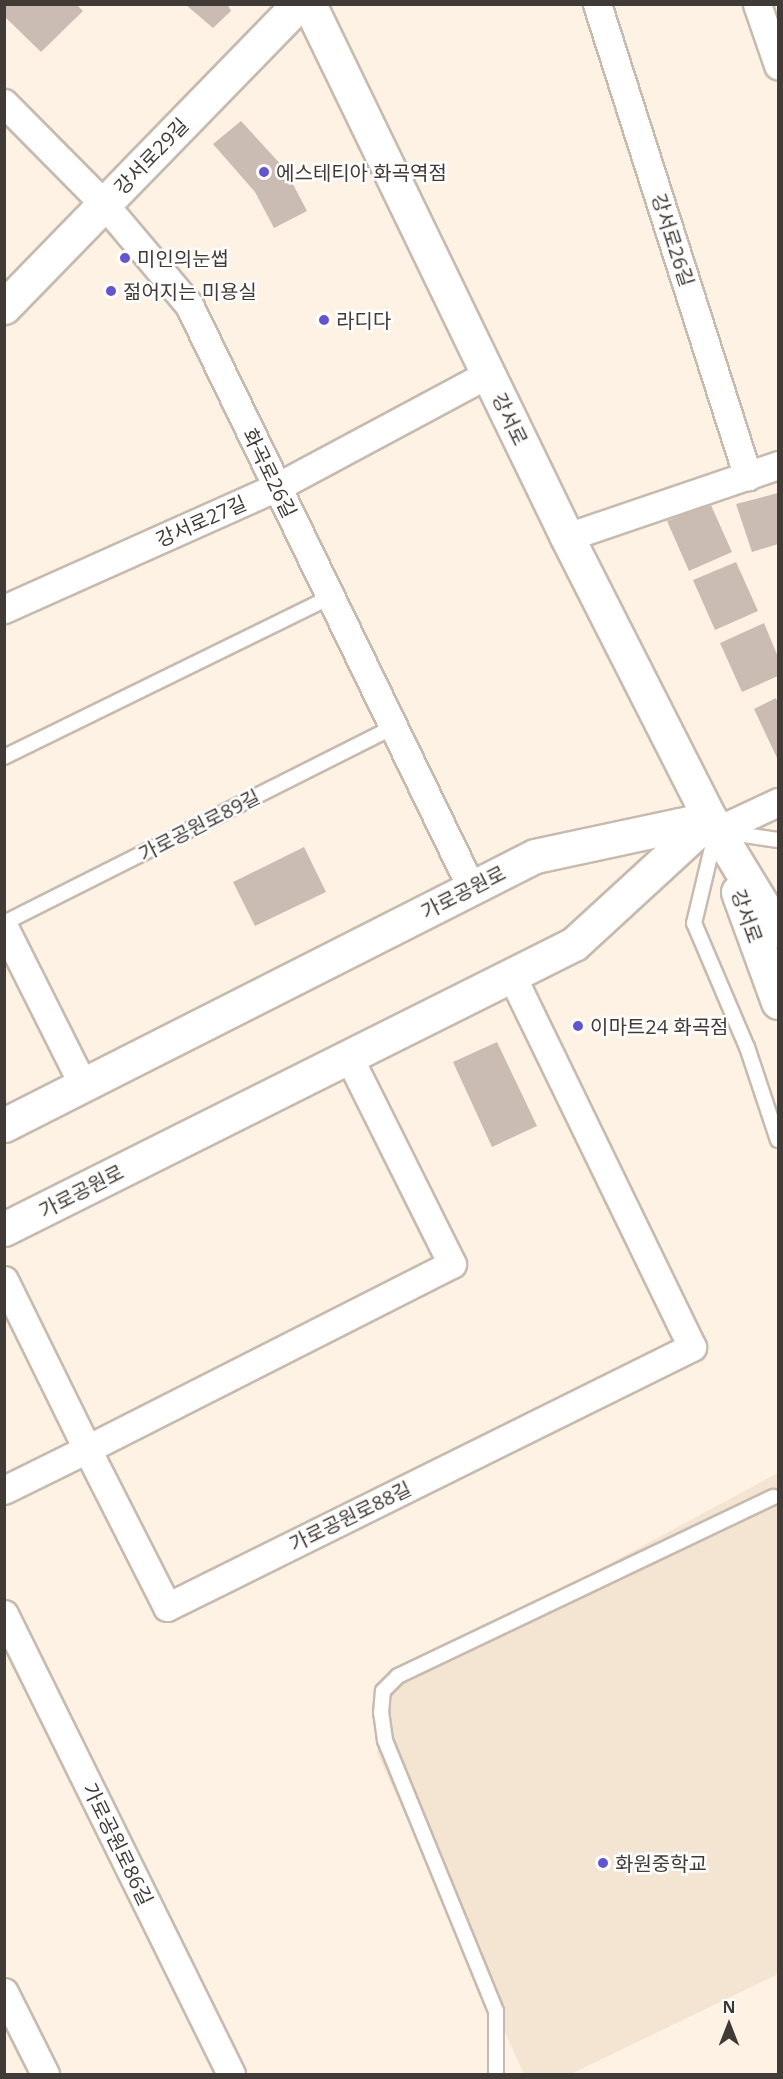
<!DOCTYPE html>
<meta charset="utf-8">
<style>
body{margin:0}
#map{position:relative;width:783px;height:2079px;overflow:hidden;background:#fef2e5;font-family:"Open Sans","Noto Sans KR",sans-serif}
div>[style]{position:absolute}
.education>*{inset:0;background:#f4e4d2}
.building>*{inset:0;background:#cbbcb3}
.roads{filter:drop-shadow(2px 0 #c7baaf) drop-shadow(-2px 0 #c7baaf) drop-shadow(0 2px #c7baaf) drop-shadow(0 -2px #c7baaf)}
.lane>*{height:14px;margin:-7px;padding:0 7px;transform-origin:7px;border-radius:7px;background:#fff}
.street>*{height:27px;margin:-13.5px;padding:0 13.5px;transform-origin:13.5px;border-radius:13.5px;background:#fff}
.secondary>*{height:33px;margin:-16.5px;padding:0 16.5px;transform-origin:16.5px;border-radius:16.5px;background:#fff}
.dots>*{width:16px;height:16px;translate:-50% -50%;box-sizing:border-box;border:3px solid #fff;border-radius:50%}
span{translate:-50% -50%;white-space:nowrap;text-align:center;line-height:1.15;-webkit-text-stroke:5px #fff;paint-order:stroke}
.street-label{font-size:20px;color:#403b36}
.poi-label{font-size:20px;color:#403b36}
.left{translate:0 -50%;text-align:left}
.frame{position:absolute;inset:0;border:6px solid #403b36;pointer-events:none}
.north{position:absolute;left:699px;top:1995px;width:60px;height:60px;-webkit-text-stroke:4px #fff;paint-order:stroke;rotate:0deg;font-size:16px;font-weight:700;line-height:24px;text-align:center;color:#403b36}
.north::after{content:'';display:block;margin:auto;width:21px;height:27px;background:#403b36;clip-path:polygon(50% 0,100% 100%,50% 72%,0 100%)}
</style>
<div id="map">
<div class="education">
<i style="clip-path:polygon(778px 1473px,778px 1974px,571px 2074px,524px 2074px,377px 1753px,386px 1684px)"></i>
</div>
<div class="building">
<i style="clip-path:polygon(4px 4px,76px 4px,83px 11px,41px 52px,4px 16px)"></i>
<i style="clip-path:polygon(186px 5px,228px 5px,231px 11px,213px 28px)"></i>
<i style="clip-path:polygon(241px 121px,285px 169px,307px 211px,274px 228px,255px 192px,213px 144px)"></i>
<i style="clip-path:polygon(778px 493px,778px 544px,752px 552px,736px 504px)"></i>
<i style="clip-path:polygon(710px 503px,732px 552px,689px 571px,667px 521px)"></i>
<i style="clip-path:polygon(736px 562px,758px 611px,715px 630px,693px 580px)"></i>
<i style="clip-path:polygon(764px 623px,778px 657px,778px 676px,742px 692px,720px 643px)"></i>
<i style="clip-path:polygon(776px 698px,778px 704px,778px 760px,754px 709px)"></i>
<i style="clip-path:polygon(304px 847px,326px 892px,255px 926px,233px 882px)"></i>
<i style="clip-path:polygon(497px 1042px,537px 1126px,492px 1147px,453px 1062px)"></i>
</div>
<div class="roads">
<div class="lane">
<i style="left:4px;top:757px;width:363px;rotate:-26.1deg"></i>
<i style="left:778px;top:840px;width:63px;rotate:-171.7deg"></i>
<i style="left:716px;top:831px;width:95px;rotate:103.4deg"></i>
<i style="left:694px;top:923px;width:135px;rotate:66.9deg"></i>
<i style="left:747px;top:1047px;width:98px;rotate:71.6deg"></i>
<i style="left:4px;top:923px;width:436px;rotate:-26.7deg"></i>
<i style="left:496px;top:2073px;width:62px;rotate:-90deg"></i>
<i style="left:496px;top:2011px;width:293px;rotate:-112.3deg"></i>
<i style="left:385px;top:1740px;width:27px;rotate:-98deg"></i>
<i style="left:381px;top:1713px;width:22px;rotate:-85deg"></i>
<i style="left:383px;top:1691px;width:21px;rotate:-45deg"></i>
<i style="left:398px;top:1676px;width:416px;rotate:-25.5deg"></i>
</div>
<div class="street">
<i style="left:597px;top:4px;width:496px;rotate:72.3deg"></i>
<i style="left:757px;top:4px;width:65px;rotate:71deg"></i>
<i style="left:4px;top:103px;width:142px;rotate:45.3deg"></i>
<i style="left:104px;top:204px;width:132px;rotate:49.9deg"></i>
<i style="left:189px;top:305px;width:647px;rotate:64.15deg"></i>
<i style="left:567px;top:537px;width:223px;rotate:-18.8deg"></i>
<i style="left:4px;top:609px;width:299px;rotate:-24.1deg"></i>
<i style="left:277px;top:487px;width:239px;rotate:-28.2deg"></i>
<i style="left:716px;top:831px;width:68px;rotate:-25.1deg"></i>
<i style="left:4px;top:927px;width:177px;rotate:63.4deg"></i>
<i style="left:4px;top:1280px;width:188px;rotate:63.8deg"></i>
<i style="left:87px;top:1449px;width:409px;rotate:-26.9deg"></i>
<i style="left:452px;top:1264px;width:231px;rotate:-116.5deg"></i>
<i style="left:4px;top:1490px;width:93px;rotate:-26.3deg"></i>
<i style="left:87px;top:1449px;width:177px;rotate:63.1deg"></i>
<i style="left:167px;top:1607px;width:586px;rotate:-26.35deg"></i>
<i style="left:692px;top:1347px;width:412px;rotate:-115.9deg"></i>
<i style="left:4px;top:1614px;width:513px;rotate:63.73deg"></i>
<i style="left:4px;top:1992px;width:92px;rotate:63.4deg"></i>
</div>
<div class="secondary">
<i style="left:309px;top:4px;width:592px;rotate:64.17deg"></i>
<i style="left:567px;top:537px;width:316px;rotate:63.1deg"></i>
<i style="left:710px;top:819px;width:131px;rotate:58.7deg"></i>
<i style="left:4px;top:307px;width:423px;rotate:-45.8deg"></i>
<i style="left:738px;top:892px;width:117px;rotate:70deg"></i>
<i style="left:4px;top:1125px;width:595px;rotate:-26.87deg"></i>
<i style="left:535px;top:856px;width:177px;rotate:-12.1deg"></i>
<i style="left:4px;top:1229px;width:637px;rotate:-26.57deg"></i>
<i style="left:574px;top:944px;width:185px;rotate:-42.6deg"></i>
</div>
</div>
<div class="dots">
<i style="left:264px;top:172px;background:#6255ce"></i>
<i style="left:125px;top:258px;background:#6255ce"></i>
<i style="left:111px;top:291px;background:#6255ce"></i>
<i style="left:324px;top:320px;background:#6255ce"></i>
<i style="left:578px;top:1026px;background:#6255ce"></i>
<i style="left:603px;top:1863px;background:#6255ce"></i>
</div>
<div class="street-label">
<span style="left:151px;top:156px;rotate:-46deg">강서로29길</span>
<span style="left:673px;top:240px;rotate:72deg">강서로26길</span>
<span style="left:510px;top:419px;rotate:64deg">강서로</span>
<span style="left:270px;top:473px;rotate:64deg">화곡로26길</span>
<span style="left:201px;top:521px;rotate:-24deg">강서로27길</span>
<span style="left:199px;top:825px;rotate:-27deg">가로공원로89길</span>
<span style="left:463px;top:892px;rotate:-27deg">가로공원로</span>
<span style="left:747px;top:916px;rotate:70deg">강서로</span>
<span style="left:81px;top:1191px;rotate:-27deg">가로공원로</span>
<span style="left:350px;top:1516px;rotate:-26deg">가로공원로88길</span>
<span style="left:118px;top:1844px;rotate:64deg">가로공원로86길</span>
</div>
<div class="poi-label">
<span class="left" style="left:276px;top:172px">에스테티아 화곡역점</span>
<span class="left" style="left:137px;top:258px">미인의눈썹</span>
<span class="left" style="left:123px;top:291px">젊어지는 미용실</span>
<span class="left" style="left:336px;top:320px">라디다</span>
<span class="left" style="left:590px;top:1026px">이마트24 화곡점</span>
<span class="left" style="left:615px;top:1863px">화원중학교</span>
</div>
<div class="frame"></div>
<div class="north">N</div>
</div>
